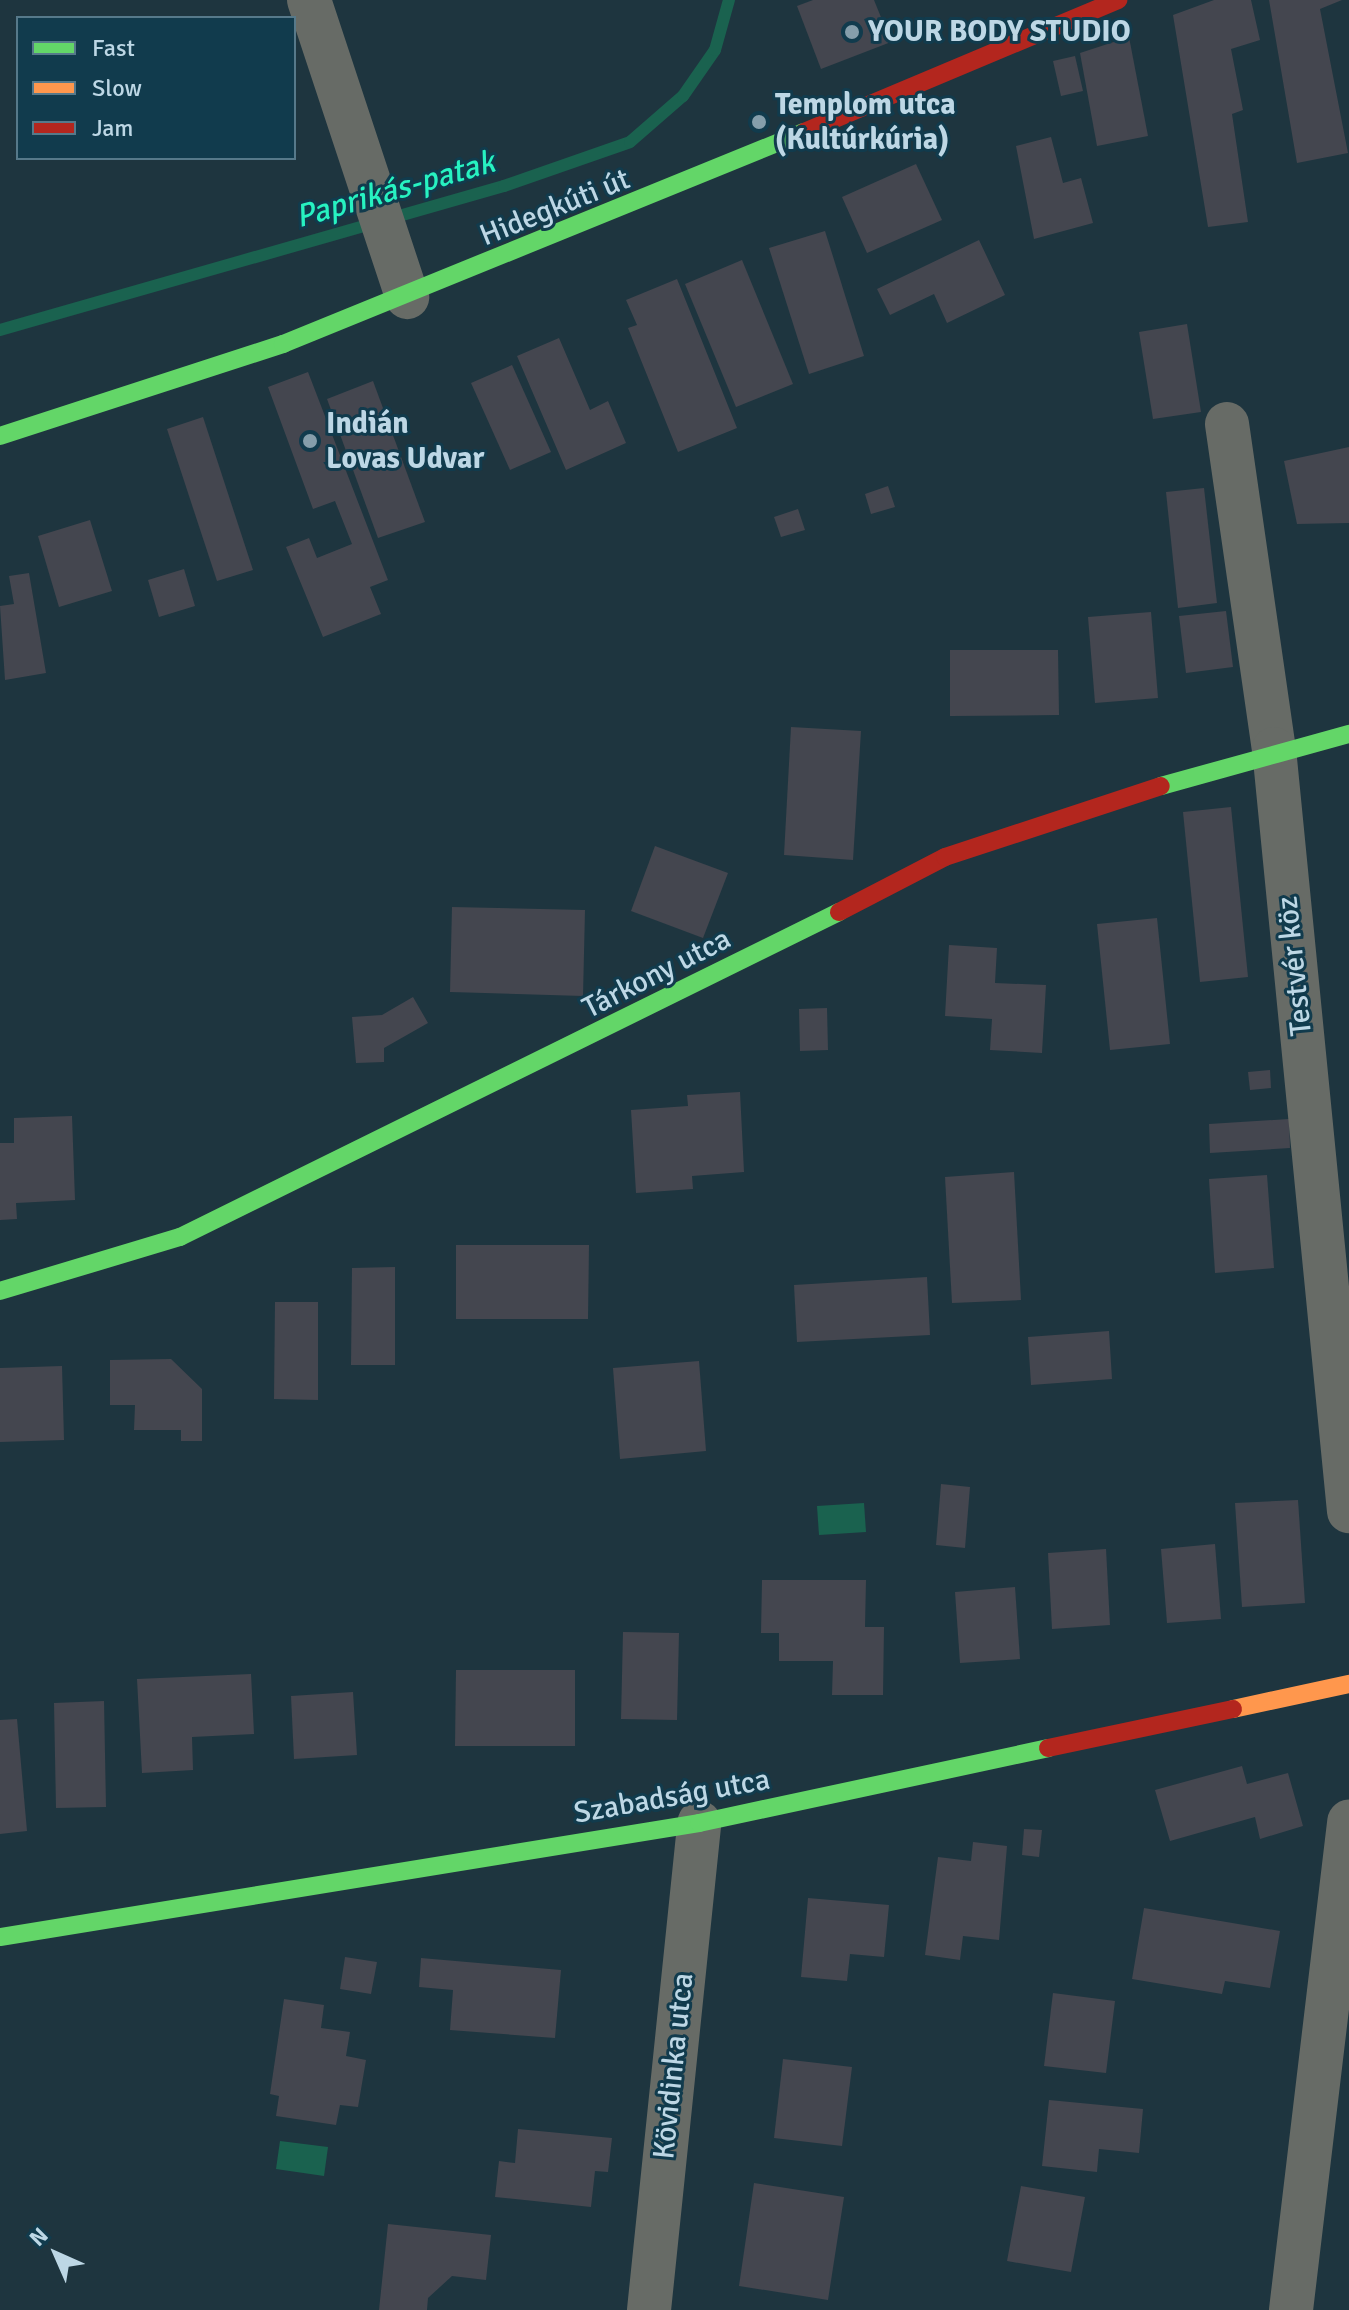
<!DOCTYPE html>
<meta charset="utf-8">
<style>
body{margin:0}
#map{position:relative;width:1349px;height:2310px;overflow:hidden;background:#1e353f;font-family:Signika,sans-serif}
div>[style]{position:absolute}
.water>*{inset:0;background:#1a624f}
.stream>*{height:12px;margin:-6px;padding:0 6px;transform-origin:6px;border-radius:6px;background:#1a624f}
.building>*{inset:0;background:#44464f}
.street>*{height:44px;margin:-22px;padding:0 22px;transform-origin:22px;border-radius:22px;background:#676b66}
.fast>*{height:18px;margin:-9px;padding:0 9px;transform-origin:9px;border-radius:9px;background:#63d668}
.slow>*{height:18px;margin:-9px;padding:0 9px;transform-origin:9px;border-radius:9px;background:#ff974d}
.jam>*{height:18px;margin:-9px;padding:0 9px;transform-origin:9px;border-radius:9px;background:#b3261e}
.dots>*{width:22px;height:22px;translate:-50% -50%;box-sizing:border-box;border:4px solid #113b4d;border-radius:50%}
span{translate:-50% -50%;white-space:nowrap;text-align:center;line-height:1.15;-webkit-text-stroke:6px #113b4d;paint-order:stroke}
.poi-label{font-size:30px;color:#bdd7e5;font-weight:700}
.left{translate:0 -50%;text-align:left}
.street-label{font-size:30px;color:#bdd7e5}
.water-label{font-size:32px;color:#27f2c1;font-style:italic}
.legend{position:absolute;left:16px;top:16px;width:280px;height:144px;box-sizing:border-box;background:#113b4d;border:2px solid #56798a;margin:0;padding:10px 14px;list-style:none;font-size:24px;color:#bdd7e5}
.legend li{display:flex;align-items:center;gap:16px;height:40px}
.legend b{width:40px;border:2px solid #56798a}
.north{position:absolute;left:16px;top:2214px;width:80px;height:80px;-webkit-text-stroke:6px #113b4d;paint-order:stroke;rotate:315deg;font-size:22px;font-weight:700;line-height:32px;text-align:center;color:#bdd7e5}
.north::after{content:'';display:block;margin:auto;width:28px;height:36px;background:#bdd7e5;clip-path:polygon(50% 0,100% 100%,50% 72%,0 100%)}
</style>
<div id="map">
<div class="water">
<i style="clip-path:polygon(864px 1503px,866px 1532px,819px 1535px,817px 1506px)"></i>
<i style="clip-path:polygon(280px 2141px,328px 2147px,324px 2176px,276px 2169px)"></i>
</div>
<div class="stream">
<i style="left:0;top:330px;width:524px;rotate:-15.95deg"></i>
<i style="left:504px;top:186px;width:133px;rotate:-19.2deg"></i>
<i style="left:630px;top:142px;width:70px;rotate:-41deg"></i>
<i style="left:683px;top:96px;width:56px;rotate:-55.2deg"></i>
<i style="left:715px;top:50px;width:52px;rotate:-74.4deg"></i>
</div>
<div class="building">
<i style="clip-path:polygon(813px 0,874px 0,891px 42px,821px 69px,797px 6px)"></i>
<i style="clip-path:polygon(1214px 0,1251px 0,1260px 40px,1231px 49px,1243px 110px,1232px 114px,1248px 222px,1208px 227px,1173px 15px)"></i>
<i style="clip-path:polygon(1269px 0,1342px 0,1320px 9px,1348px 153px,1297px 163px)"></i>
<i style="clip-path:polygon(1129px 37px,1148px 136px,1097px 146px,1080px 53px)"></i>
<i style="clip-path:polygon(1075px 56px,1083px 91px,1061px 96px,1053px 61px)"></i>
<i style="clip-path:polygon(1051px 137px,1063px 183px,1081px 178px,1093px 223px,1034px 239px,1016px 146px)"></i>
<i style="clip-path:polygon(916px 164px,942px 220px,867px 253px,842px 197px)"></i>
<i style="clip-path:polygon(825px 231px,864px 356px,809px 374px,769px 248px)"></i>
<i style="clip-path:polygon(979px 240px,1005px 295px,947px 323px,934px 294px,890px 315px,877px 289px)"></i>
<i style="clip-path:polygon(742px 260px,793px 384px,736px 407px,685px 284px)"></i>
<i style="clip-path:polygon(677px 279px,737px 428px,678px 452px,628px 328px,637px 325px,626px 300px)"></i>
<i style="clip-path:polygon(1187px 324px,1201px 412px,1153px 419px,1139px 332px)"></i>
<i style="clip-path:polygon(559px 338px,590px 410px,608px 401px,626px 443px,566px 470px,517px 356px)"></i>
<i style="clip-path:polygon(512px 365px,551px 452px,510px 470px,471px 383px)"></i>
<i style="clip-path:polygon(308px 372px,388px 580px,370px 587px,381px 614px,323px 637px,286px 547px,309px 538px,317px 558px,352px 544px,335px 501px,313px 509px,268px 387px)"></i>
<i style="clip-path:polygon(373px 381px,425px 522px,378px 538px,327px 399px)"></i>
<i style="clip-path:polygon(203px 417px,253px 570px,217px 581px,167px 429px)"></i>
<i style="clip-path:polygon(1349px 447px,1349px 523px,1297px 524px,1284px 461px)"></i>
<i style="clip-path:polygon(888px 486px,895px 507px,871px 514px,865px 494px)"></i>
<i style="clip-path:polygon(1204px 488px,1217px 603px,1178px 608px,1166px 492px)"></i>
<i style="clip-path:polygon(798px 509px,805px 530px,781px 537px,774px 517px)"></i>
<i style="clip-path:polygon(90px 520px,112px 591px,59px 607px,38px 536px)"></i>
<i style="clip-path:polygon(184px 569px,195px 606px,159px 617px,148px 580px)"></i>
<i style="clip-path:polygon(29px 573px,46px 673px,5px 680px,0 606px,14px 604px,9px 576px)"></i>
<i style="clip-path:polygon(1226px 611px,1233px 667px,1186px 673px,1179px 616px)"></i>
<i style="clip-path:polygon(1151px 612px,1158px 698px,1095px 703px,1088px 617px)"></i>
<i style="clip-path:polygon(950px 650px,1058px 650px,1059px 715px,950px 716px)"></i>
<i style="clip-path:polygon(791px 727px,861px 731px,853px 860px,784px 855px)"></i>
<i style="clip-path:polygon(1231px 807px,1248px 977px,1200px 982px,1183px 812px)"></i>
<i style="clip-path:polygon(655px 846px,728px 873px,703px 938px,631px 911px)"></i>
<i style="clip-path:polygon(452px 907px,585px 910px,583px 996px,450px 992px)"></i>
<i style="clip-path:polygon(1157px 918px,1170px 1044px,1110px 1050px,1097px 924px)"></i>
<i style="clip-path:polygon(949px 945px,997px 948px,995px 983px,1046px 985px,1042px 1053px,990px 1050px,992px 1019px,945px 1016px)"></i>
<i style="clip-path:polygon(413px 997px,428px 1023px,384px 1048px,384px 1062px,356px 1063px,352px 1017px,382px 1015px)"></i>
<i style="clip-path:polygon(827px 1008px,828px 1050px,800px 1051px,799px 1009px)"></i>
<i style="clip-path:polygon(1270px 1070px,1271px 1088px,1250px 1090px,1248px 1072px)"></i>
<i style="clip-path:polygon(740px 1092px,744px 1172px,692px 1176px,693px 1189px,636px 1193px,631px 1110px,688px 1106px,687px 1095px)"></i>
<i style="clip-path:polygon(72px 1116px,75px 1200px,16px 1203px,17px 1219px,0 1220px,0 1143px,14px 1143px,14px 1118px)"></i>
<i style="clip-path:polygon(1289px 1119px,1290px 1148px,1210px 1153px,1209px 1124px)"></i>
<i style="clip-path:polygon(1014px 1172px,1021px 1300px,952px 1303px,945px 1177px)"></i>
<i style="clip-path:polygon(1267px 1175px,1274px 1268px,1215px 1273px,1209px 1179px)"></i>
<i style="clip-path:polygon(456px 1245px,589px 1245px,588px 1319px,456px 1319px)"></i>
<i style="clip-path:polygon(395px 1267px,395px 1365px,351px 1365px,352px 1268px)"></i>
<i style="clip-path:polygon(927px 1277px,930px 1335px,797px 1342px,794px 1285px)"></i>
<i style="clip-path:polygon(275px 1302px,318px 1302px,318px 1400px,274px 1399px)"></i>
<i style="clip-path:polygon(1109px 1331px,1112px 1379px,1031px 1385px,1028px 1337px)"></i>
<i style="clip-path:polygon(171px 1359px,202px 1389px,202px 1441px,181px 1441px,181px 1430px,134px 1430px,135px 1405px,110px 1405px,110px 1360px)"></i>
<i style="clip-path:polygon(699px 1361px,706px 1451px,620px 1459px,613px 1368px)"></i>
<i style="clip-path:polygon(62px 1366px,64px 1440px,0 1442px,0 1368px)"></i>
<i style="clip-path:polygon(941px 1484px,970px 1487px,965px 1548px,936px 1545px)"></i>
<i style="clip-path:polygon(1298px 1500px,1305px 1603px,1242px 1607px,1235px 1503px)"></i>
<i style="clip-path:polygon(1215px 1544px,1221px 1619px,1167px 1623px,1161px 1549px)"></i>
<i style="clip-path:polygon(1106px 1549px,1110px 1625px,1052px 1629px,1048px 1553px)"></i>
<i style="clip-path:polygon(762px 1580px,866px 1580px,865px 1627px,884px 1627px,883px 1695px,832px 1695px,833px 1661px,779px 1661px,779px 1633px,761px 1633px)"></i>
<i style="clip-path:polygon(1015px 1587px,1020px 1659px,960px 1663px,955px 1592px)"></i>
<i style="clip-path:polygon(623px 1632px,679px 1633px,677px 1720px,621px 1719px)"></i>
<i style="clip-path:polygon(456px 1670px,575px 1670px,575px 1746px,455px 1746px)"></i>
<i style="clip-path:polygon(251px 1674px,254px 1734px,192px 1737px,193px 1770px,142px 1773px,137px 1679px)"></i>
<i style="clip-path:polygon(353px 1692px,357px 1755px,294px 1759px,291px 1696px)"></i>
<i style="clip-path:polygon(104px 1701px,106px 1807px,56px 1808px,54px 1703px)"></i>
<i style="clip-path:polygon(17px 1719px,27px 1831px,0 1834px,0 1720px)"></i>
<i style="clip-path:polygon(1242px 1766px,1247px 1784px,1288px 1773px,1303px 1826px,1260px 1839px,1255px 1817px,1170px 1841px,1155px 1790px)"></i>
<i style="clip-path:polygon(1024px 1829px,1042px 1830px,1039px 1857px,1022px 1855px)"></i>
<i style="clip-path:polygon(973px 1842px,1007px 1846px,999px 1940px,963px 1936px,960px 1960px,925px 1955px,938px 1857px,971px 1861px)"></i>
<i style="clip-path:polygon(808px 1898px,889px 1905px,884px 1957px,850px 1954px,847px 1981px,801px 1977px)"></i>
<i style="clip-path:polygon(1144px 1908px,1280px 1931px,1270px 1988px,1225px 1981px,1222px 1994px,1132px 1979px)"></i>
<i style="clip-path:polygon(345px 1957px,377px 1962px,371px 1994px,340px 1989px)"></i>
<i style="clip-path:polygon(421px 1958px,561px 1970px,555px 2038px,450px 2030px,453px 1990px,419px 1987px)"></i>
<i style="clip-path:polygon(1053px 1993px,1115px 2001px,1106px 2073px,1044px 2066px)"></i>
<i style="clip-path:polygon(284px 1999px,324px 2005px,321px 2028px,350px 2032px,346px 2056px,366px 2060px,358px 2107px,340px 2105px,336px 2125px,276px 2116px,279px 2096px,270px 2094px)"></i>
<i style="clip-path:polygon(783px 2059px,852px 2067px,842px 2146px,774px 2138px)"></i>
<i style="clip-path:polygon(1049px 2100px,1143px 2109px,1139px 2153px,1099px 2149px,1097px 2172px,1042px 2166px)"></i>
<i style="clip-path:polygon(518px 2129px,612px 2138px,608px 2172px,595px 2171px,591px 2207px,495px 2197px,499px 2161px,515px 2163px)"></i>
<i style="clip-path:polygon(754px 2183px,844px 2197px,828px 2300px,739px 2286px)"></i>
<i style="clip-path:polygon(1021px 2186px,1085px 2197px,1071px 2272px,1007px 2261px)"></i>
<i style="clip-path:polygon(388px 2224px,491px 2235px,486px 2280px,452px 2276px,428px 2298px,427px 2310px,379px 2310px)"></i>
</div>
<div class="street">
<i style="left:309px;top:0;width:313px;rotate:71.7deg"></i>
<i style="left:1227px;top:424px;width:328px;rotate:81.8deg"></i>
<i style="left:1274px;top:749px;width:766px;rotate:84.38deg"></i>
<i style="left:649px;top:2310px;width:490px;rotate:-84.1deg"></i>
<i style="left:1291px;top:2310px;width:492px;rotate:-83.2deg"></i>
</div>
<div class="fast">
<i style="left:0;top:436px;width:298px;rotate:-18deg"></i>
<i style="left:283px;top:344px;width:562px;rotate:-22.14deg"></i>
<i style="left:1161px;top:786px;width:195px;rotate:-15.5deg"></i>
<i style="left:0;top:1291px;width:188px;rotate:-16.7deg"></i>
<i style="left:180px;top:1237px;width:735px;rotate:-26.25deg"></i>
<i style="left:0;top:1937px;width:708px;rotate:-9.26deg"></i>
<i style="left:699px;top:1823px;width:357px;rotate:-12.1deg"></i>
</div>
<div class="slow">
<i style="left:1233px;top:1709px;width:119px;rotate:-12.2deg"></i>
</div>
<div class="jam">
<i style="left:804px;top:132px;width:341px;rotate:-22.8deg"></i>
<i style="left:839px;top:912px;width:119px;rotate:-27.4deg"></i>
<i style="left:945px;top:857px;width:227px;rotate:-18.2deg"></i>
<i style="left:1048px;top:1748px;width:189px;rotate:-11.9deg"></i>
</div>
<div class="dots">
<i style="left:852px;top:32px;background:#859eab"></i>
<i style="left:759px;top:122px;background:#859eab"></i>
<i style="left:310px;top:441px;background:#859eab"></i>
</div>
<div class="poi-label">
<span class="left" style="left:868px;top:32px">YOUR BODY STUDIO</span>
<span class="left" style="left:775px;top:122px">Templom utca<br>(Kultúrkúria)</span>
<span class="left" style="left:326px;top:441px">Indián<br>Lovas Udvar</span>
</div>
<div class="street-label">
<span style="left:555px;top:208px;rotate:-22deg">Hidegkúti út</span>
<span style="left:1295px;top:966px;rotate:-96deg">Testvér köz</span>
<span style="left:657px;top:974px;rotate:-27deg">Tárkony utca</span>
<span style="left:672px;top:1797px;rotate:-10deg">Szabadság utca</span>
<span style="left:674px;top:2066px;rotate:-84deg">Kövidinka utca</span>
</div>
<div class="water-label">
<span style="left:395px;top:190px;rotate:-16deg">Paprikás-patak</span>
</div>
<ul class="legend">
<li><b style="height:10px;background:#63d668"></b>Fast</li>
<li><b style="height:10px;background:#ff974d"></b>Slow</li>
<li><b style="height:10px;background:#b3261e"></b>Jam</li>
</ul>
<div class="north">N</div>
</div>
